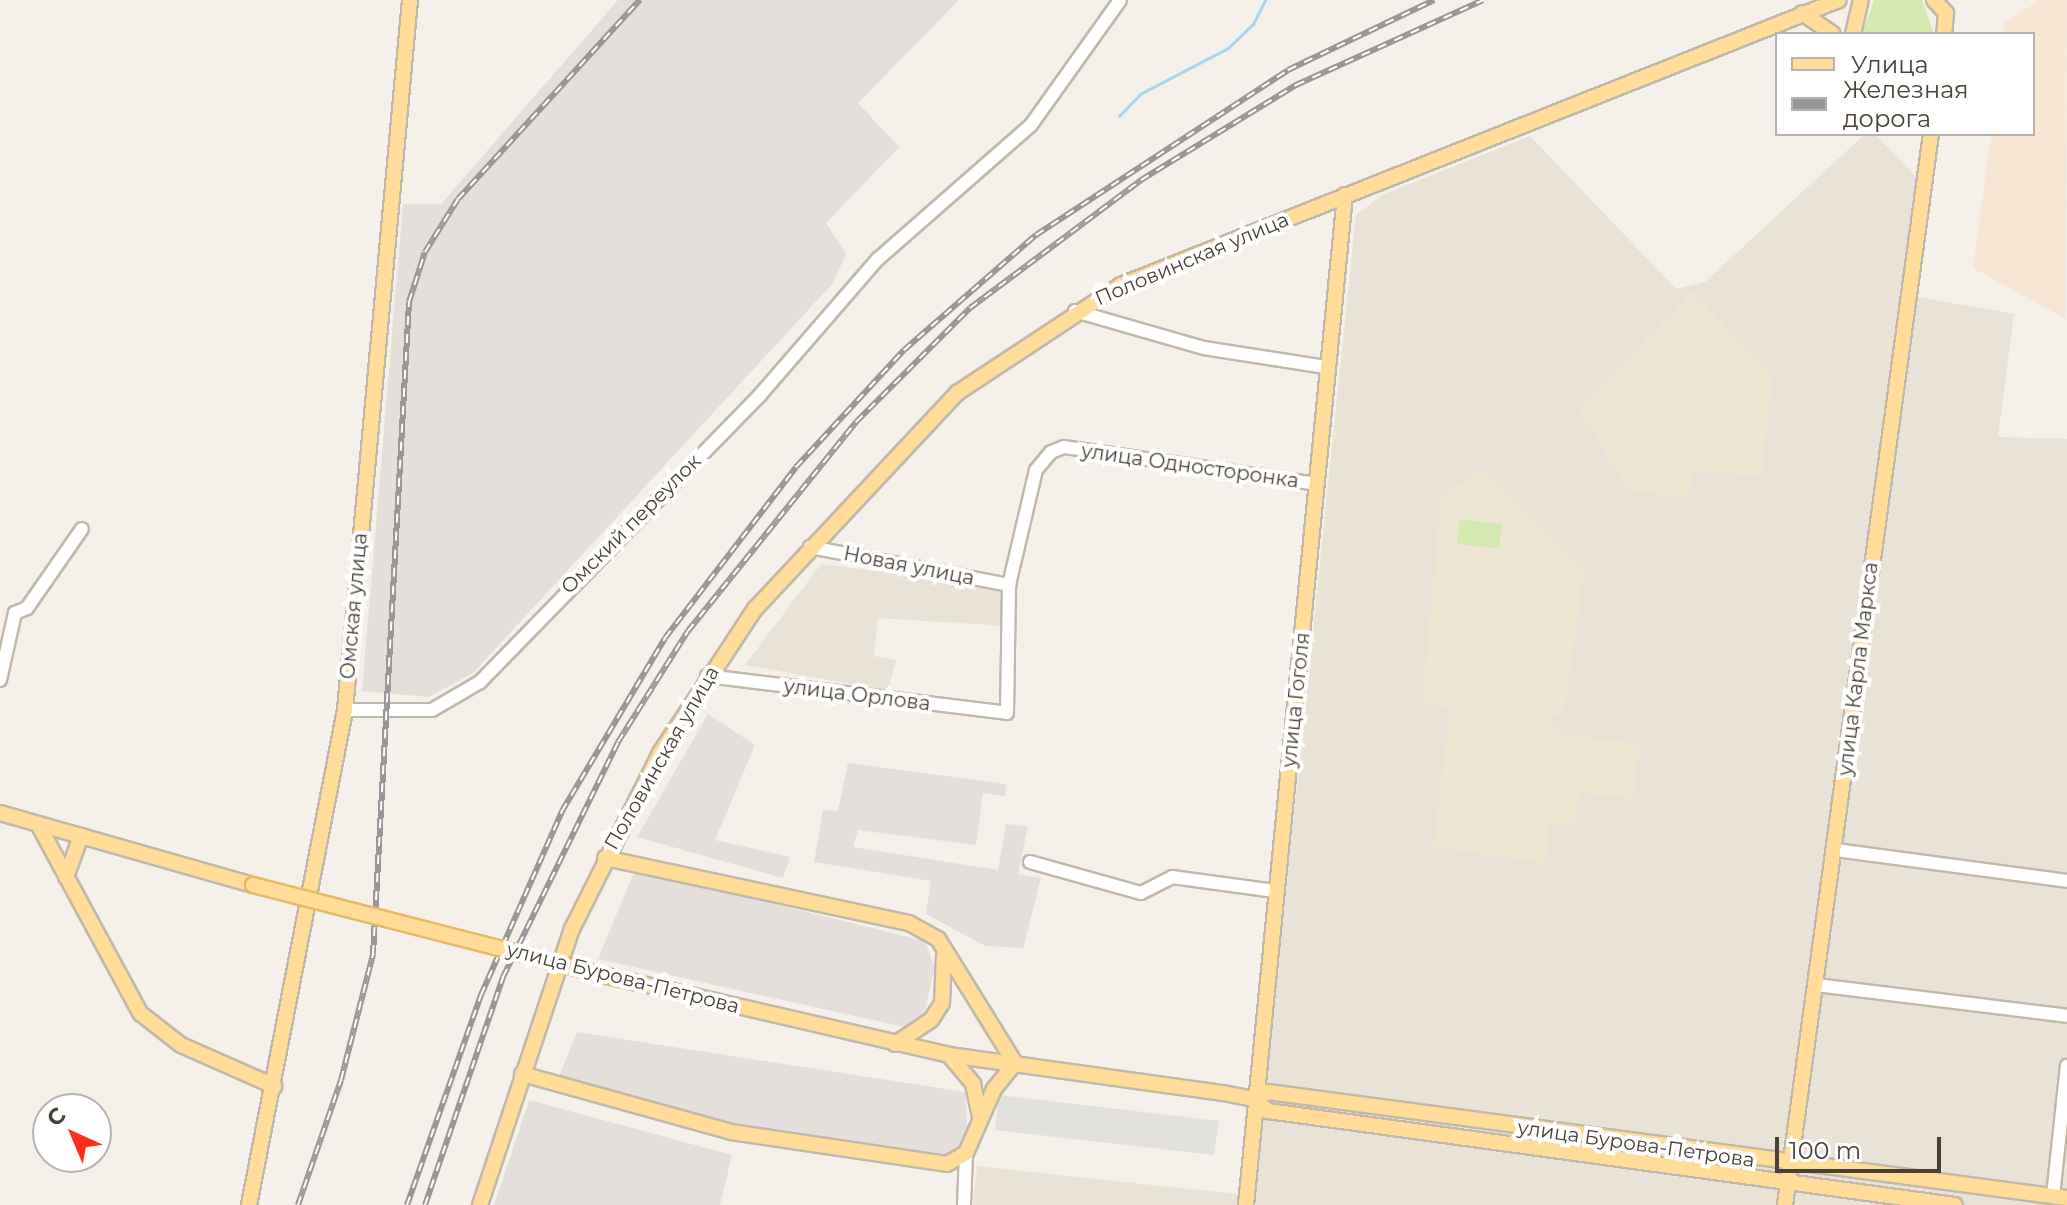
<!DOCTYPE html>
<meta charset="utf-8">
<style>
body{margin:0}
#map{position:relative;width:2067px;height:1205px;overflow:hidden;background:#f5f0e9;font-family:Montserrat,sans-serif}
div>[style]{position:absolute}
.residential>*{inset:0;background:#e9e2d7}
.commercial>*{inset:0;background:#f7e6d4}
.industrial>*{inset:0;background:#e4dfda}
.education>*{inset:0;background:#eee5d3}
.green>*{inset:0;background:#d3e9b1}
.parking>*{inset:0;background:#e3e1de}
.stream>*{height:3px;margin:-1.5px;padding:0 1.5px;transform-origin:1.5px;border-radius:1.5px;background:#a5d6f2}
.roads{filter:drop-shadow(2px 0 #c1b8ab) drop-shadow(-2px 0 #c1b8ab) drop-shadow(0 2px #c1b8ab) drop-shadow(0 -2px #c1b8ab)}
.minor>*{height:12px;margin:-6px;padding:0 6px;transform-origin:6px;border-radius:6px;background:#fff}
.major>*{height:14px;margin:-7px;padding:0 7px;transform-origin:7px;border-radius:7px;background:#ffdc98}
.rail>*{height:6px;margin-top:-3px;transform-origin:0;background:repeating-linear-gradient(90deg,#fff 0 9px,#989898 0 18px);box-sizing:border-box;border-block:2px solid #989898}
.bridges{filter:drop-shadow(2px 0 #e6b965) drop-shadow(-2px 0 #e6b965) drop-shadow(0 2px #e6b965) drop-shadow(0 -2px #e6b965)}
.major-bridge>*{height:14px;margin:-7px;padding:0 7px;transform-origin:7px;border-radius:7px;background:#ffdc98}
span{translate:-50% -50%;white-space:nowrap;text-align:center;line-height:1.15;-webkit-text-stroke:8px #fff;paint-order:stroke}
.street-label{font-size:20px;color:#494137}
.legend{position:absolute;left:1775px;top:32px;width:260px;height:104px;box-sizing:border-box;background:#fff;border:2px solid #b6b3af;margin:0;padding:10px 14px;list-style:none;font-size:24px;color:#494137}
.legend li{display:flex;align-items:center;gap:16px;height:40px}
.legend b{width:40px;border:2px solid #b6b3af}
.north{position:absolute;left:32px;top:1093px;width:80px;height:80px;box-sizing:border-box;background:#fff;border:2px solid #b6b3af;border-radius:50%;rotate:316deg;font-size:22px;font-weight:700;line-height:32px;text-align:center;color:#494137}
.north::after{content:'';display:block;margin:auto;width:28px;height:36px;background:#fe2e17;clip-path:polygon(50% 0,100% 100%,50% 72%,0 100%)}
.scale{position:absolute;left:1775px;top:1137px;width:166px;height:36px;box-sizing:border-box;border:4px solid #494137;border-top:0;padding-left:10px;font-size:24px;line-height:28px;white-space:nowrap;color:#494137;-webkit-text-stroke:6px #fff;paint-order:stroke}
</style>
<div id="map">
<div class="residential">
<i style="clip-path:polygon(1865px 134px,1875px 134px,1929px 190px,1918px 297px,2014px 314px,1998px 437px,2067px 439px,2067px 1205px,973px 1205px,977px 1166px,1254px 1196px,1356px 215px,1382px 195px,1530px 136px,1676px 289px,1705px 282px)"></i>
<i style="clip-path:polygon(821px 564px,1011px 589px,1008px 626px,878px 618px,874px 656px,896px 660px,888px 691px,745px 665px)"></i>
</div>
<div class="commercial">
<i style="clip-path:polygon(2040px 0,2067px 0,2066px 319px,1973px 268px,1991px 134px,2033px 134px,2033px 34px,2004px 34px,2005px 23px)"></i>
</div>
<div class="industrial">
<i style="clip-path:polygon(618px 0,959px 0,858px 103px,899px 147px,826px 223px,846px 254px,833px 283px,473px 673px,429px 697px,362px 691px,403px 204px,441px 204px)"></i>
<i style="clip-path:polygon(708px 714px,755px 745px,715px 840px,790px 857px,783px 878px,637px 837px)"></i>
<i style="clip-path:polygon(848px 763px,1006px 784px,1005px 796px,983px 793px,976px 845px,858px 830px,853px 847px,998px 870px,1006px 824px,1028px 826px,1018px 874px,1041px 878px,1023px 948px,985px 946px,926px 914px,931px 881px,814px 862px,823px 810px,838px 811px)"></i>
<i style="clip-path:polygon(635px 870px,925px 941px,935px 968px,924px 1013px,904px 1027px,598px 959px)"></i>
<i style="clip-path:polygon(577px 1032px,965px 1092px,968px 1136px,951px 1157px,735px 1127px,558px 1079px)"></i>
<i style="clip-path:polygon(529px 1100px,732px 1155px,720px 1205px,494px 1205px)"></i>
</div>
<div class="education">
<i style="clip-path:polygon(1693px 290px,1772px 378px,1762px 476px,1694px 471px,1687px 498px,1628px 490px,1578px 408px)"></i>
<i style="clip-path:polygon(1483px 468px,1584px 571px,1565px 709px,1551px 720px,1566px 735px,1640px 744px,1633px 799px,1579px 792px,1575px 826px,1549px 824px,1545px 863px,1433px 847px,1450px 708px,1422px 704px,1441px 498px)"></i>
</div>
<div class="green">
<i style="clip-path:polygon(1874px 0,1922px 0,1934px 34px,1862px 34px)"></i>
<i style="clip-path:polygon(1460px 519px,1502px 524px,1499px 549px,1457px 544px)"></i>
</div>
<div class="parking">
<i style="clip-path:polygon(999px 1095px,1219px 1121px,1214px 1155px,995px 1130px)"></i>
</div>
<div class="stream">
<i style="left:1119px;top:116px;width:30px;rotate:-46deg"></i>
<i style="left:1140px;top:94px;width:99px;rotate:-27.6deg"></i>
<i style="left:1228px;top:48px;width:35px;rotate:-44deg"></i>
<i style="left:1253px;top:24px;width:27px;rotate:-63deg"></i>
</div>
<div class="roads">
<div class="minor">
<i style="left:1075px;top:311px;width:134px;rotate:16deg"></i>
<i style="left:1204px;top:348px;width:123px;rotate:8.9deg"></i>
<i style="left:810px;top:547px;width:203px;rotate:10.8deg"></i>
<i style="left:707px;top:676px;width:302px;rotate:7deg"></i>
<i style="left:1007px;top:713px;width:128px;rotate:-89.1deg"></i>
<i style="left:1009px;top:585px;width:118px;rotate:-76.8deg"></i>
<i style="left:1036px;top:470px;width:23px;rotate:-50deg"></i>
<i style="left:1051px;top:452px;width:14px;rotate:-21deg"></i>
<i style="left:1064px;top:447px;width:256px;rotate:8.3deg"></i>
<i style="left:0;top:680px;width:69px;rotate:-77.4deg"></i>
<i style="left:15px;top:613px;width:13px;rotate:-23deg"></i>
<i style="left:27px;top:608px;width:96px;rotate:-55.2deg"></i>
<i style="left:345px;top:710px;width:87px"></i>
<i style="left:432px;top:710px;width:56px;rotate:-30.3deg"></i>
<i style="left:480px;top:682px;width:401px;rotate:-45.7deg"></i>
<i style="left:760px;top:395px;width:180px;rotate:-49.1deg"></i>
<i style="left:878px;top:259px;width:203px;rotate:-41.2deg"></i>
<i style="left:1031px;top:125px;width:153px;rotate:-54.5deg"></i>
<i style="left:1836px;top:850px;width:233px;rotate:7.6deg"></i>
<i style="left:1030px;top:862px;width:115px;rotate:15.6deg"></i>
<i style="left:1141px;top:893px;width:35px;rotate:-27deg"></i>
<i style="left:1172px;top:877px;width:104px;rotate:7.7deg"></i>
<i style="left:1816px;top:985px;width:253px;rotate:7deg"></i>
<i style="left:2053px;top:1196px;width:131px;rotate:-83.9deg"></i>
<i style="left:964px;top:1205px;width:52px;rotate:-87.8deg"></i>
</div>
<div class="major">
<i style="left:1934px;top:0;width:18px;rotate:47deg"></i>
<i style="left:1946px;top:13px;width:21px;rotate:95deg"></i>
<i style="left:1802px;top:13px;width:37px;rotate:34deg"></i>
<i style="left:1853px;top:34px;width:35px;rotate:-77deg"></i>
<i style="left:0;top:813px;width:263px;rotate:15.9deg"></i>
<i style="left:38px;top:824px;width:215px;rotate:61.6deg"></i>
<i style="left:140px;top:1013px;width:52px;rotate:38deg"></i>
<i style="left:181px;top:1045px;width:102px;rotate:23.8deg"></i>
<i style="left:605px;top:858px;width:311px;rotate:12.1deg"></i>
<i style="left:909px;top:923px;width:33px;rotate:29deg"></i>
<i style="left:938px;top:939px;width:146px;rotate:58.2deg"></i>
<i style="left:66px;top:877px;width:44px;rotate:-69.9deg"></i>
<i style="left:616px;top:978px;width:342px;rotate:13deg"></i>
<i style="left:949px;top:1055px;width:277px;rotate:7.9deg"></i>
<i style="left:1223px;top:1093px;width:33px;rotate:11deg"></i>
<i style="left:1255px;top:1099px;width:18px;rotate:43deg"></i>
<i style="left:1268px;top:1111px;width:693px;rotate:7.79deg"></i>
<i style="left:895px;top:1044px;width:43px;rotate:-33.7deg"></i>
<i style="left:931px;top:1020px;width:20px;rotate:-57deg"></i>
<i style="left:942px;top:1003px;width:48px;rotate:-87.6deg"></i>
<i style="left:949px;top:1055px;width:38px;rotate:50deg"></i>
<i style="left:973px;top:1084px;width:33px;rotate:78deg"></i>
<i style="left:522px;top:1074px;width:217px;rotate:15.5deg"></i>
<i style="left:731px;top:1132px;width:218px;rotate:8.4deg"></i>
<i style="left:947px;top:1164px;width:22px;rotate:-30deg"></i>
<i style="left:966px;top:1153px;width:70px;rotate:-66.4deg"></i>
<i style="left:994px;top:1089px;width:33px;rotate:-51deg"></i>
<i style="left:1255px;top:1099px;width:15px;rotate:-28deg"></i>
<i style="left:1268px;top:1092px;width:806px;rotate:7.56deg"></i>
<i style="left:249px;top:1205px;width:504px;rotate:-79.02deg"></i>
<i style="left:345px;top:710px;width:713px;rotate:-84.77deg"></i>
<i style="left:480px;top:1205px;width:291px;rotate:-71.6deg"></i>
<i style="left:572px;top:929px;width:197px;rotate:-63.4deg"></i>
<i style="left:660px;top:753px;width:173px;rotate:-56.6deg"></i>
<i style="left:755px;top:609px;width:296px;rotate:-46.9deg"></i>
<i style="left:957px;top:393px;width:196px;rotate:-33.4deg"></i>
<i style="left:1121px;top:285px;width:772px;rotate:-21.65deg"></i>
<i style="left:1246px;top:1205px;width:1015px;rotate:-84.4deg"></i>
<i style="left:1785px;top:1205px;width:1081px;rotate:-82.24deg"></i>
</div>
</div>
<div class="rail">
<i style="left:298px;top:1205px;width:132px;rotate:-71deg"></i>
<i style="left:341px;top:1080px;width:130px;rotate:-75.7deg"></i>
<i style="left:373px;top:954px;width:653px;rotate:-86.84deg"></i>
<i style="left:409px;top:302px;width:52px;rotate:-72.3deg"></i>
<i style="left:425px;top:252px;width:62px;rotate:-58.1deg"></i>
<i style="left:458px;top:199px;width:270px;rotate:-47.6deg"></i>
<i style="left:407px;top:1205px;width:223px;rotate:-70.6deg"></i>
<i style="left:481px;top:995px;width:201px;rotate:-66.2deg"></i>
<i style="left:562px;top:811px;width:201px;rotate:-59.2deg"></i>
<i style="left:665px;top:638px;width:215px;rotate:-52.5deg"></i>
<i style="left:796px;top:467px;width:159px;rotate:-47.3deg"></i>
<i style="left:904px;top:350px;width:175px;rotate:-41.1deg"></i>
<i style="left:1036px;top:235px;width:301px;rotate:-33.2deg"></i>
<i style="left:1288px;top:70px;width:162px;rotate:-25.6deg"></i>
<i style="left:425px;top:1205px;width:241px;rotate:-71.1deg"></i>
<i style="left:503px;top:977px;width:262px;rotate:-63.9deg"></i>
<i style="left:618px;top:742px;width:131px;rotate:-57.8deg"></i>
<i style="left:688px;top:631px;width:268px;rotate:-51.2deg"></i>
<i style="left:856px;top:422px;width:161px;rotate:-45deg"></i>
<i style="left:970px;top:308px;width:214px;rotate:-36.8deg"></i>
<i style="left:1141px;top:180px;width:182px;rotate:-31.5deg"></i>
<i style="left:1296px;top:85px;width:205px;rotate:-24.4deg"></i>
</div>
<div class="bridges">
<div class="major-bridge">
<i style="left:253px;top:885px;width:375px;rotate:14.4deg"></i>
</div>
</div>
<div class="street-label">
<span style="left:1192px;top:259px;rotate:-23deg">Половинская улица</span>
<span style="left:1190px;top:466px;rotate:8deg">улица Односторонка</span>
<span style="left:631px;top:524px;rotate:-45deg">Омский переулок</span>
<span style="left:909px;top:566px;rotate:11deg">Новая улица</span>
<span style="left:354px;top:606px;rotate:-85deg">Омская улица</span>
<span style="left:1858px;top:669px;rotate:-83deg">улица Карла Маркса</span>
<span style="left:857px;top:695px;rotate:7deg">улица Орлова</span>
<span style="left:1296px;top:700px;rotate:-84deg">улица Гоголя</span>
<span style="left:662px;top:758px;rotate:-60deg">Половинская улица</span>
<span style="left:623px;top:978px;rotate:14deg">улица Бурова-Петрова</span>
<span style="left:1636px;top:1144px;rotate:8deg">улица Бурова-Петрова</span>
</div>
<ul class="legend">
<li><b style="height:10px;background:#ffdc98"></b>Улица</li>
<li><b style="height:10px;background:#989898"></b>Железная дорога</li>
</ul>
<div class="north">С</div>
<div class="scale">100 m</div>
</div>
